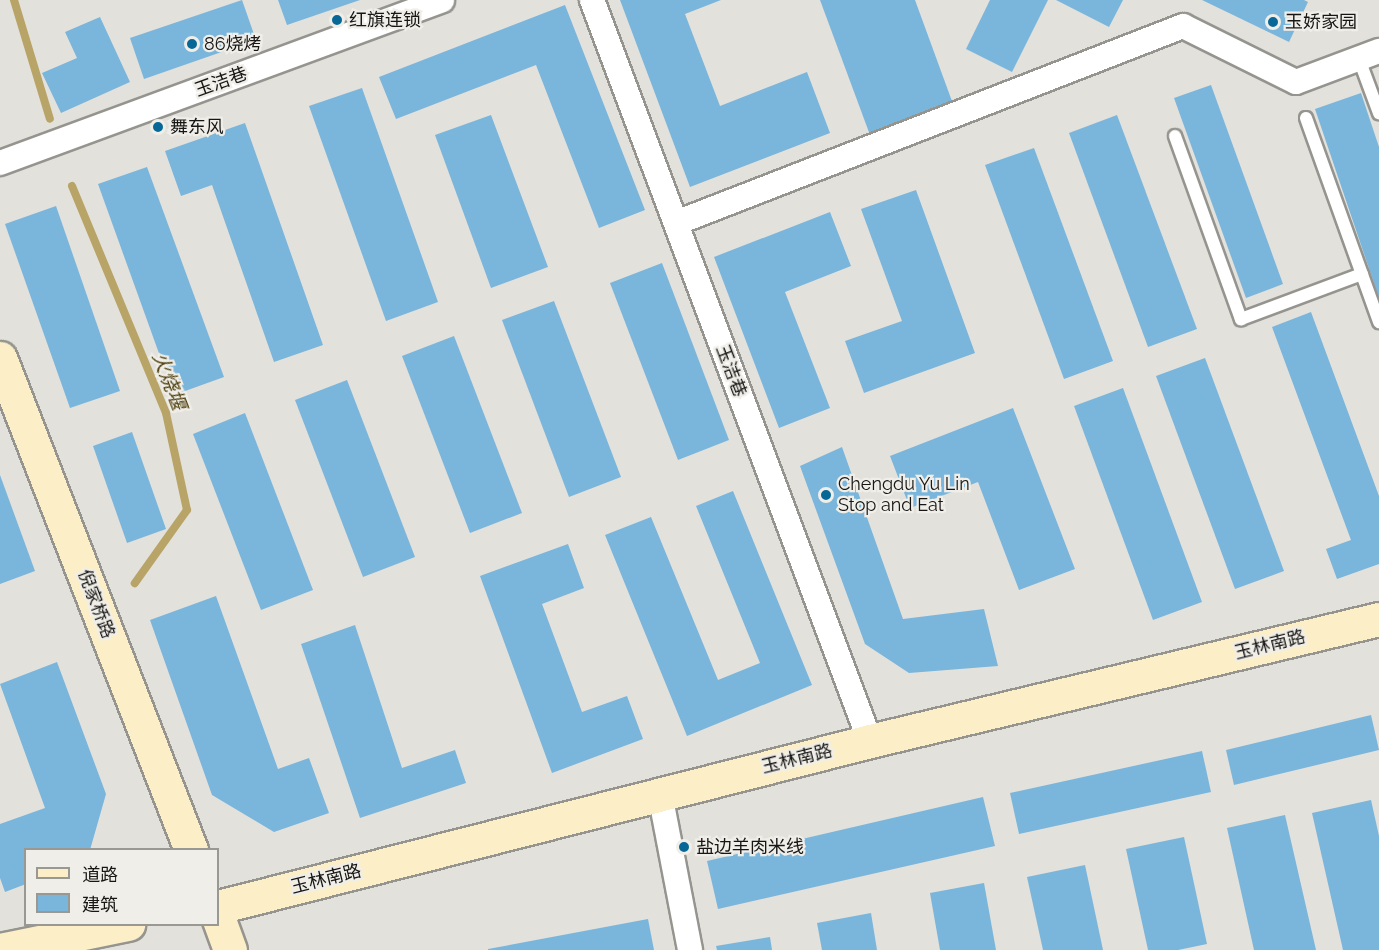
<!DOCTYPE html>
<meta charset="utf-8">
<style>
body{margin:0}
#map{position:relative;width:1379px;height:950px;overflow:hidden;background:#e3e1db;font-family:Raleway,"Noto Sans SC",sans-serif}
div>[style]{position:absolute}
.stream>*{height:8px;margin:-4px;padding:0 4px;transform-origin:4px;border-radius:4px;background:#b9a467}
.building>*{inset:0;background:#7ab5dc}
.roads{filter:drop-shadow(2px 0 #95948f) drop-shadow(-2px 0 #95948f) drop-shadow(0 2px #95948f) drop-shadow(0 -2px #95948f)}
.service>*{height:12px;margin:-6px;padding:0 6px;transform-origin:6px;border-radius:6px;background:#fff}
.minor>*{height:24px;margin:-12px;padding:0 12px;transform-origin:12px;border-radius:12px;background:#fff}
.secondary>*{height:33px;margin:-16.5px;padding:0 16.5px;transform-origin:16.5px;border-radius:16.5px;background:#fcefc7}
.dots>*{width:16px;height:16px;translate:-50% -50%;box-sizing:border-box;border:3px solid #f0eee8;border-radius:50%}
span{translate:-50% -50%;white-space:nowrap;text-align:center;line-height:1.15;-webkit-text-stroke:4.5px #f0eee8;paint-order:stroke}
.poi-label{font-size:18px;color:#171614}
.left{translate:0 -50%;text-align:left}
.street-label{font-size:18px;color:#171614}
.water-label{font-size:20px;color:#4e3f0e;font-style:italic}
.legend{position:absolute;left:24px;top:848px;width:195px;height:78px;box-sizing:border-box;background:#f0eee8;border:2px solid #999893;margin:0;padding:8px 10px;list-style:none;font-size:18px;color:#171614}
.legend li{display:flex;align-items:center;gap:12px;height:30px}
.legend b{width:30px;border:2px solid #999893}
</style>
<div id="map">
<div class="stream">
<i style="left:14px;top:0;width:124px;rotate:73.2deg"></i>
<i style="left:72px;top:186px;width:246px;rotate:67.5deg"></i>
<i style="left:166px;top:413px;width:99px;rotate:77.8deg"></i>
<i style="left:187px;top:510px;width:90px;rotate:125.5deg"></i>
</div>
<div class="building">
<i style="clip-path:polygon(242px 0,256px 40px,144px 79px,130px 38px)"></i>
<i style="clip-path:polygon(278px 0,360px 0,287px 25px)"></i>
<i style="clip-path:polygon(620px 0,721px 0,685px 14px,720px 106px,807px 72px,830px 133px,690px 187px)"></i>
<i style="clip-path:polygon(820px 0,915px 0,953px 104px,870px 135px)"></i>
<i style="clip-path:polygon(990px 0,1048px 0,1012px 72px,966px 49px)"></i>
<i style="clip-path:polygon(1056px 0,1123px 0,1109px 27px)"></i>
<i style="clip-path:polygon(1202px 0,1304px 0,1308px 2px,1289px 42px)"></i>
<i style="clip-path:polygon(565px 5px,645px 210px,599px 228px,536px 65px,396px 119px,379px 77px)"></i>
<i style="clip-path:polygon(100px 17px,130px 82px,61px 113px,42px 73px,77px 58px,65px 32px)"></i>
<i style="clip-path:polygon(1211px 85px,1283px 284px,1246px 298px,1174px 98px)"></i>
<i style="clip-path:polygon(362px 88px,438px 302px,386px 321px,309px 106px)"></i>
<i style="clip-path:polygon(1361px 93px,1379px 147px,1379px 298px,1315px 109px)"></i>
<i style="clip-path:polygon(491px 115px,548px 267px,491px 288px,435px 135px)"></i>
<i style="clip-path:polygon(1117px 115px,1197px 329px,1148px 347px,1069px 133px)"></i>
<i style="clip-path:polygon(245px 123px,323px 345px,274px 362px,212px 185px,181px 196px,165px 151px)"></i>
<i style="clip-path:polygon(1034px 148px,1113px 361px,1064px 379px,985px 165px)"></i>
<i style="clip-path:polygon(147px 167px,224px 377px,174px 395px,98px 184px)"></i>
<i style="clip-path:polygon(916px 190px,975px 353px,864px 393px,845px 341px,902px 321px,861px 209px)"></i>
<i style="clip-path:polygon(56px 206px,120px 391px,70px 408px,5px 224px)"></i>
<i style="clip-path:polygon(830px 212px,851px 266px,785px 292px,830px 408px,779px 428px,714px 257px)"></i>
<i style="clip-path:polygon(662px 263px,729px 440px,678px 460px,610px 283px)"></i>
<i style="clip-path:polygon(554px 301px,621px 477px,569px 497px,502px 320px)"></i>
<i style="clip-path:polygon(1311px 312px,1379px 496px,1379px 564px,1337px 579px,1326px 549px,1351px 540px,1272px 327px)"></i>
<i style="clip-path:polygon(454px 336px,522px 513px,470px 533px,402px 356px)"></i>
<i style="clip-path:polygon(1205px 358px,1284px 571px,1235px 589px,1156px 376px)"></i>
<i style="clip-path:polygon(347px 380px,415px 557px,363px 577px,295px 400px)"></i>
<i style="clip-path:polygon(1123px 388px,1202px 602px,1153px 620px,1074px 406px)"></i>
<i style="clip-path:polygon(1013px 408px,1075px 569px,1019px 590px,978px 482px,910px 508px,890px 456px)"></i>
<i style="clip-path:polygon(245px 413px,313px 590px,261px 610px,193px 434px)"></i>
<i style="clip-path:polygon(132px 432px,166px 529px,127px 543px,93px 446px)"></i>
<i style="clip-path:polygon(842px 447px,903px 619px,984px 609px,998px 666px,909px 673px,865px 644px,800px 466px)"></i>
<i style="clip-path:polygon(0 475px,35px 571px,0 584px)"></i>
<i style="clip-path:polygon(733px 491px,812px 685px,687px 736px,605px 535px,651px 517px,718px 680px,760px 663px,696px 506px)"></i>
<i style="clip-path:polygon(568px 544px,584px 588px,542px 604px,582px 712px,627px 696px,643px 739px,552px 773px,480px 576px)"></i>
<i style="clip-path:polygon(216px 596px,278px 769px,309px 758px,329px 813px,274px 832px,212px 795px,150px 620px)"></i>
<i style="clip-path:polygon(355px 625px,402px 768px,455px 750px,466px 783px,360px 818px,301px 644px)"></i>
<i style="clip-path:polygon(57px 662px,106px 794px,90px 850px,26px 850px,26px 884px,5px 892px,0 878px,0 824px,45px 808px,0 684px)"></i>
<i style="clip-path:polygon(1371px 715px,1379px 750px,1234px 785px,1226px 750px)"></i>
<i style="clip-path:polygon(1202px 751px,1211px 792px,1019px 834px,1010px 793px)"></i>
<i style="clip-path:polygon(983px 797px,995px 846px,718px 909px,707px 861px)"></i>
<i style="clip-path:polygon(1371px 800px,1379px 836px,1379px 950px,1343px 950px,1312px 813px)"></i>
<i style="clip-path:polygon(1285px 815px,1316px 950px,1254px 950px,1227px 828px)"></i>
<i style="clip-path:polygon(1184px 837px,1207px 944px,1178px 950px,1148px 950px,1126px 849px)"></i>
<i style="clip-path:polygon(1085px 865px,1103px 950px,1043px 950px,1027px 877px)"></i>
<i style="clip-path:polygon(984px 883px,996px 950px,940px 950px,930px 893px)"></i>
<i style="clip-path:polygon(871px 913px,877px 950px,822px 950px,817px 923px)"></i>
<i style="clip-path:polygon(648px 919px,654px 950px,488px 950px,488px 949px)"></i>
<i style="clip-path:polygon(770px 937px,772px 950px,717px 950px,716px 946px)"></i>
</div>
<div class="roads">
<div class="service">
<i style="left:1359px;top:59px;width:58px;rotate:69.7deg"></i>
<i style="left:1306px;top:118px;width:217px;rotate:70.3deg"></i>
<i style="left:1175px;top:136px;width:195px;rotate:70.2deg"></i>
<i style="left:1241px;top:319px;width:129px;rotate:-20.4deg"></i>
</div>
<div class="minor">
<i style="left:592px;top:0;width:791px;rotate:69.44deg"></i>
<i style="left:0;top:163px;width:471px;rotate:-20.2deg"></i>
<i style="left:676px;top:223px;width:544px;rotate:-21.23deg"></i>
<i style="left:1183px;top:26px;width:126px;rotate:26.4deg"></i>
<i style="left:1296px;top:82px;width:89px;rotate:-20.5deg"></i>
<i style="left:660px;top:794px;width:159px;rotate:79.1deg"></i>
</div>
<div class="secondary">
<i style="left:0;top:358px;width:528px;rotate:68.78deg"></i>
<i style="left:218px;top:907px;width:673px;rotate:-14.28deg"></i>
<i style="left:870px;top:741px;width:523px;rotate:-13.48deg"></i>
<i style="left:218px;top:917px;width:35px;rotate:70deg"></i>
<i style="left:0;top:950px;width:131px;rotate:-11.5deg"></i>
</div>
</div>
<div class="dots">
<i style="left:337px;top:20px;background:#076897"></i>
<i style="left:1273px;top:22px;background:#076897"></i>
<i style="left:192px;top:44px;background:#076897"></i>
<i style="left:158px;top:127px;background:#076897"></i>
<i style="left:826px;top:495px;background:#076897"></i>
<i style="left:684px;top:847px;background:#076897"></i>
</div>
<div class="poi-label">
<span class="left" style="left:349px;top:20px">红旗连锁</span>
<span class="left" style="left:1285px;top:22px">玉娇家园</span>
<span class="left" style="left:204px;top:44px">86烧烤</span>
<span class="left" style="left:170px;top:127px">舞东风</span>
<span class="left" style="left:838px;top:495px">Chengdu Yu Lin<br>Stop and Eat</span>
<span class="left" style="left:696px;top:847px">盐边羊肉米线</span>
</div>
<div class="street-label">
<span style="left:221px;top:82px;rotate:-20deg">玉洁巷</span>
<span style="left:731px;top:371px;rotate:69deg">玉洁巷</span>
<span style="left:96px;top:604px;rotate:69deg">倪家桥路</span>
<span style="left:1270px;top:645px;rotate:-14deg">玉林南路</span>
<span style="left:797px;top:759px;rotate:-14deg">玉林南路</span>
<span style="left:326px;top:879px;rotate:-14deg">玉林南路</span>
</div>
<div class="water-label">
<span style="left:169px;top:381px;rotate:69deg">火烧堰</span>
</div>
<ul class="legend">
<li><b style="height:8px;background:#fcefc7"></b>道路</li>
<li><b style="height:16px;background:#7ab5dc"></b>建筑</li>
</ul>
</div>
